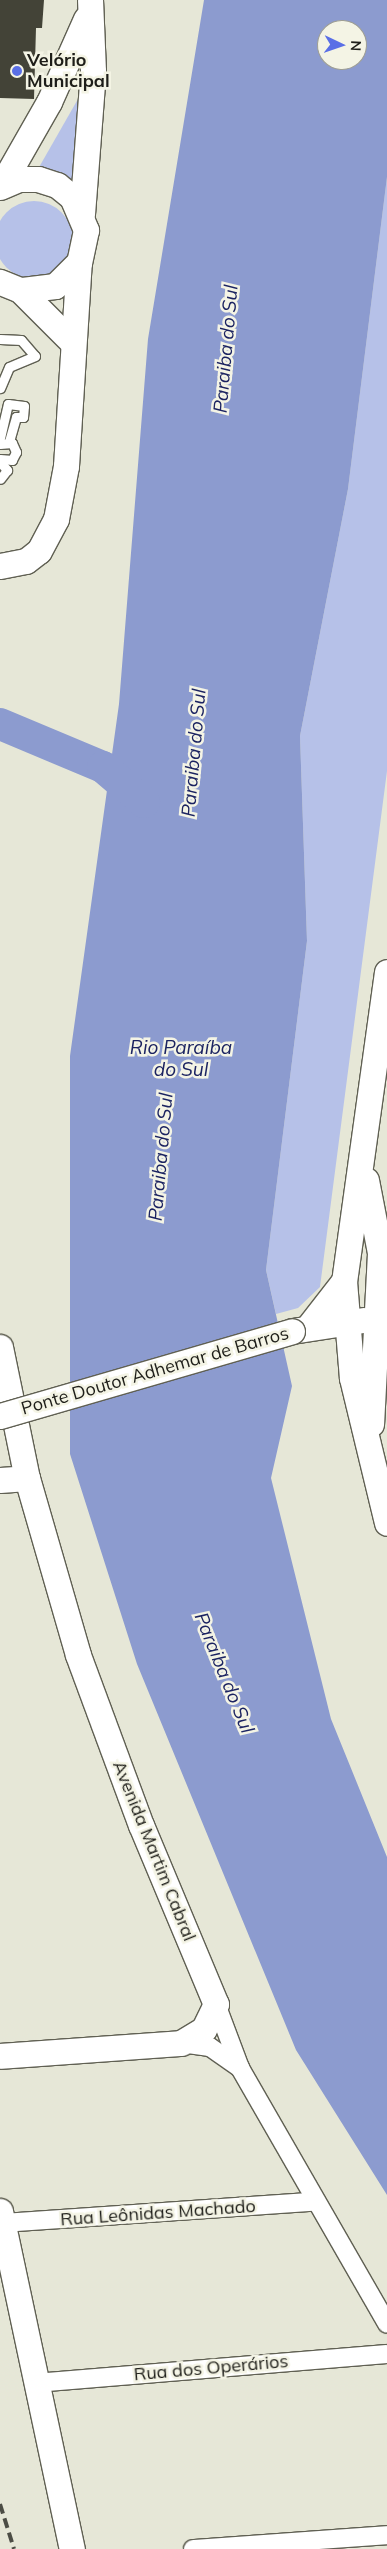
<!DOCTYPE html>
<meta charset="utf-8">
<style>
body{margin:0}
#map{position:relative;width:387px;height:2549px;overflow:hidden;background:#e6e7d7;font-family:Mulish,sans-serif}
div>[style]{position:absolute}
.green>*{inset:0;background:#b6c1e8}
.round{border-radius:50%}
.water>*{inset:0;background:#8c9bcf}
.river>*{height:32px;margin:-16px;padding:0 16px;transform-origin:16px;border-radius:16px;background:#8c9bcf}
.building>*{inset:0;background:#434337}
.roads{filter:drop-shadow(1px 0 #606053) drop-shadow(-1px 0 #606053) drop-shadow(0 1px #606053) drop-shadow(0 -1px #606053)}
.lane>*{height:9px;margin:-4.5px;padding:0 4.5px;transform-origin:4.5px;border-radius:4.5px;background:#fff}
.street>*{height:18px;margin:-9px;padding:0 9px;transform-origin:9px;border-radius:9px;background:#fff}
.secondary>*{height:25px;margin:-12.5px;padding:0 12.5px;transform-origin:12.5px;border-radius:12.5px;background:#fff}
.rail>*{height:4px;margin-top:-2px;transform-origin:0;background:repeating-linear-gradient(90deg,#4c4d45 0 10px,transparent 0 15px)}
.bridges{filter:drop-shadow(1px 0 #606053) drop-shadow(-1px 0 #606053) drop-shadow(0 1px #606053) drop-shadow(0 -1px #606053)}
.secondary-bridge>*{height:25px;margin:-12.5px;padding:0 12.5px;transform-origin:12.5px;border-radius:12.5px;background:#fff}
.dots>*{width:14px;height:14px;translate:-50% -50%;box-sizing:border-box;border:2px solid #f4f4e5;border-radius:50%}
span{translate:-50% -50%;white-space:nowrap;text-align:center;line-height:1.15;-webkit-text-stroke:5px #f4f4e5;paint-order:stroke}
.poi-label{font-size:18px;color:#1e1e19;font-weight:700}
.left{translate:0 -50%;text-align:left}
.street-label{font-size:18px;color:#1e1e19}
.water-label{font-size:19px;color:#1b2361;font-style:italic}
.north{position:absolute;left:317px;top:20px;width:50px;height:50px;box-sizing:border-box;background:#f4f4e5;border:1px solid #9e9e93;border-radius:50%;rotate:93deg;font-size:14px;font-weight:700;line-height:20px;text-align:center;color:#1e1e19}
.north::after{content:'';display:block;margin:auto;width:18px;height:22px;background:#5a6fe6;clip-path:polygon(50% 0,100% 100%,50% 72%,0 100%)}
</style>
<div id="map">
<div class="green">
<i style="clip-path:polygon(82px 92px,78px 190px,38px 169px)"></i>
<i style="clip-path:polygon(387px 177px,387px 771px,320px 1287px,298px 1308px,276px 1314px,266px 1270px,307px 941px,300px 736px,348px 489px)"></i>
<i class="round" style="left:-5px;top:201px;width:78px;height:78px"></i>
</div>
<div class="water">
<i style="clip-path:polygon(evenodd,204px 0,387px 0,387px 177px,348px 489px,300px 736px,307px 941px,266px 1270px,292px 1386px,271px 1478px,331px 1719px,387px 1857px,387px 2195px,296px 2050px,137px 1664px,70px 1454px,70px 1056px,119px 704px,148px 339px,204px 0,327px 30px,357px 30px,357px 60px,327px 60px,327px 30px)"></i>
</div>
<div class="river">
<i style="left:0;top:724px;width:112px;rotate:22.7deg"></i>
<i style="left:103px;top:767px;width:54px;rotate:40.5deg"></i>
</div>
<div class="building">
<i style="clip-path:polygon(0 0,44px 0,42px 28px,36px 28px,34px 99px,0 98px)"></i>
</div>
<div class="roads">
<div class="lane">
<i style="left:0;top:339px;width:21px;rotate:3deg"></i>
<i style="left:21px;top:340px;width:21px;rotate:49deg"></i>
<i style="left:35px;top:356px;width:28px;rotate:157deg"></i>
<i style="left:9px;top:367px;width:23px;rotate:113deg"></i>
<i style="left:0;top:438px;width:35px;rotate:-77deg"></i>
<i style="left:8px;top:404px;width:16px;rotate:7deg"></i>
<i style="left:24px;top:406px;width:11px;rotate:95deg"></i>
<i style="left:23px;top:417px;width:7px;rotate:180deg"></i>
<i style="left:16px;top:417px;width:26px;rotate:106deg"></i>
<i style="left:0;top:444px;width:12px;rotate:-5deg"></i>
<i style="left:12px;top:443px;width:10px;rotate:66deg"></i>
<i style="left:16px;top:452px;width:9px;rotate:117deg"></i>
<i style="left:12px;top:460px;width:12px;rotate:-175deg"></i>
<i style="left:0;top:462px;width:11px;rotate:49deg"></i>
<i style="left:7px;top:470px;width:11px;rotate:128deg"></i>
</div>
<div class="street">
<i style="left:216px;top:2004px;width:68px;rotate:69.4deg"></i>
<i style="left:240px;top:2068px;width:295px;rotate:60.1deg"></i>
<i style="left:181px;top:2043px;width:29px;rotate:8deg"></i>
<i style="left:210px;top:2047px;width:37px;rotate:35deg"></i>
<i style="left:2px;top:2223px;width:313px;rotate:-3.9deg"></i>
<i style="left:35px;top:2383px;width:353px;rotate:-4.7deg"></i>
<i style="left:193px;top:2549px;width:195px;rotate:-4.1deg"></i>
</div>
<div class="secondary">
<i style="left:1px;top:186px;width:97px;rotate:-60.3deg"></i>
<i style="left:49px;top:102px;width:91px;rotate:-66deg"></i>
<i style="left:0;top:187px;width:21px;rotate:-23deg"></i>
<i style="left:19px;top:179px;width:19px"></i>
<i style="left:38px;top:179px;width:20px;rotate:18deg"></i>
<i style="left:57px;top:185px;width:19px;rotate:39deg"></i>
<i style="left:72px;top:197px;width:36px;rotate:67deg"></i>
<i style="left:86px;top:230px;width:33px;rotate:102deg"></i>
<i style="left:79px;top:262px;width:34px;rotate:135deg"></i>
<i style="left:55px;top:286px;width:35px;rotate:173deg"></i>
<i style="left:20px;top:290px;width:22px;rotate:-158deg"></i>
<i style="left:82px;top:214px;width:143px;rotate:-85.6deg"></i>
<i style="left:93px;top:71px;width:71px;rotate:-92.4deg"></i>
<i style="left:20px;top:290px;width:75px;rotate:45deg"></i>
<i style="left:0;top:566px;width:26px;rotate:-11deg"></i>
<i style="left:26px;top:561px;width:16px;rotate:-38deg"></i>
<i style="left:39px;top:551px;width:36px;rotate:-62deg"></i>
<i style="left:56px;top:519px;width:54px;rotate:-79.3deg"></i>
<i style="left:66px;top:466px;width:204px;rotate:-86.4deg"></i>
<i style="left:387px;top:972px;width:312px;rotate:97.9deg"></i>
<i style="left:344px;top:1281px;width:97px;rotate:85.3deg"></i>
<i style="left:352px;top:1378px;width:149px;rotate:76.4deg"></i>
<i style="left:366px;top:1180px;width:74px;rotate:79.1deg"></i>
<i style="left:380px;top:1253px;width:171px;rotate:93deg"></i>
<i style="left:309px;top:1326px;width:57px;rotate:-52.1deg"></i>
<i style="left:292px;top:1331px;width:72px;rotate:-8.8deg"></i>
<i style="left:0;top:1347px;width:134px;rotate:78.4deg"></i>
<i style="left:27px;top:1478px;width:184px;rotate:73.9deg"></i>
<i style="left:78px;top:1655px;width:181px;rotate:69.7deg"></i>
<i style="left:141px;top:1825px;width:194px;rotate:67.3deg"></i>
<i style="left:216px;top:2004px;width:28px;rotate:116deg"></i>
<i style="left:204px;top:2029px;width:27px;rotate:149deg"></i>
<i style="left:181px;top:2043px;width:181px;rotate:175.9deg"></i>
<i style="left:0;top:1480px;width:27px;rotate:-4deg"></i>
<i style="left:0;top:2211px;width:346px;rotate:78deg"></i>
</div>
</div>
<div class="rail">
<i style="left:0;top:2504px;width:47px;rotate:72.7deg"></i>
</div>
<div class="bridges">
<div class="secondary-bridge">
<i style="left:0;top:1416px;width:304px;rotate:-16.2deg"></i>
</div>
</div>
<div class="dots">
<i style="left:17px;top:71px;background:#5a6fe6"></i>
</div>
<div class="poi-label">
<span class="left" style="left:27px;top:71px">Velório<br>Municipal</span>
</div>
<div class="street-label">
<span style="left:155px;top:1371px;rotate:-16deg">Ponte Doutor Adhemar de Barros</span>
<span style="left:154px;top:1851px;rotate:68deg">Avenida Martim Cabral</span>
<span style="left:158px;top:2213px;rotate:-4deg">Rua Leônidas Machado</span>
<span style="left:211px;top:2368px;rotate:-5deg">Rua dos Operários</span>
</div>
<div class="water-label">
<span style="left:226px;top:349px;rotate:-85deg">Paraiba do Sul</span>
<span style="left:194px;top:753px;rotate:-85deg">Paraiba do Sul</span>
<span style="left:181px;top:1059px">Rio Paraíba<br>do Sul</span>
<span style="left:161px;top:1157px;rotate:-85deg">Paraiba do Sul</span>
<span style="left:224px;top:1673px;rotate:68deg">Paraiba do Sul</span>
</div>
<div class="north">N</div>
</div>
